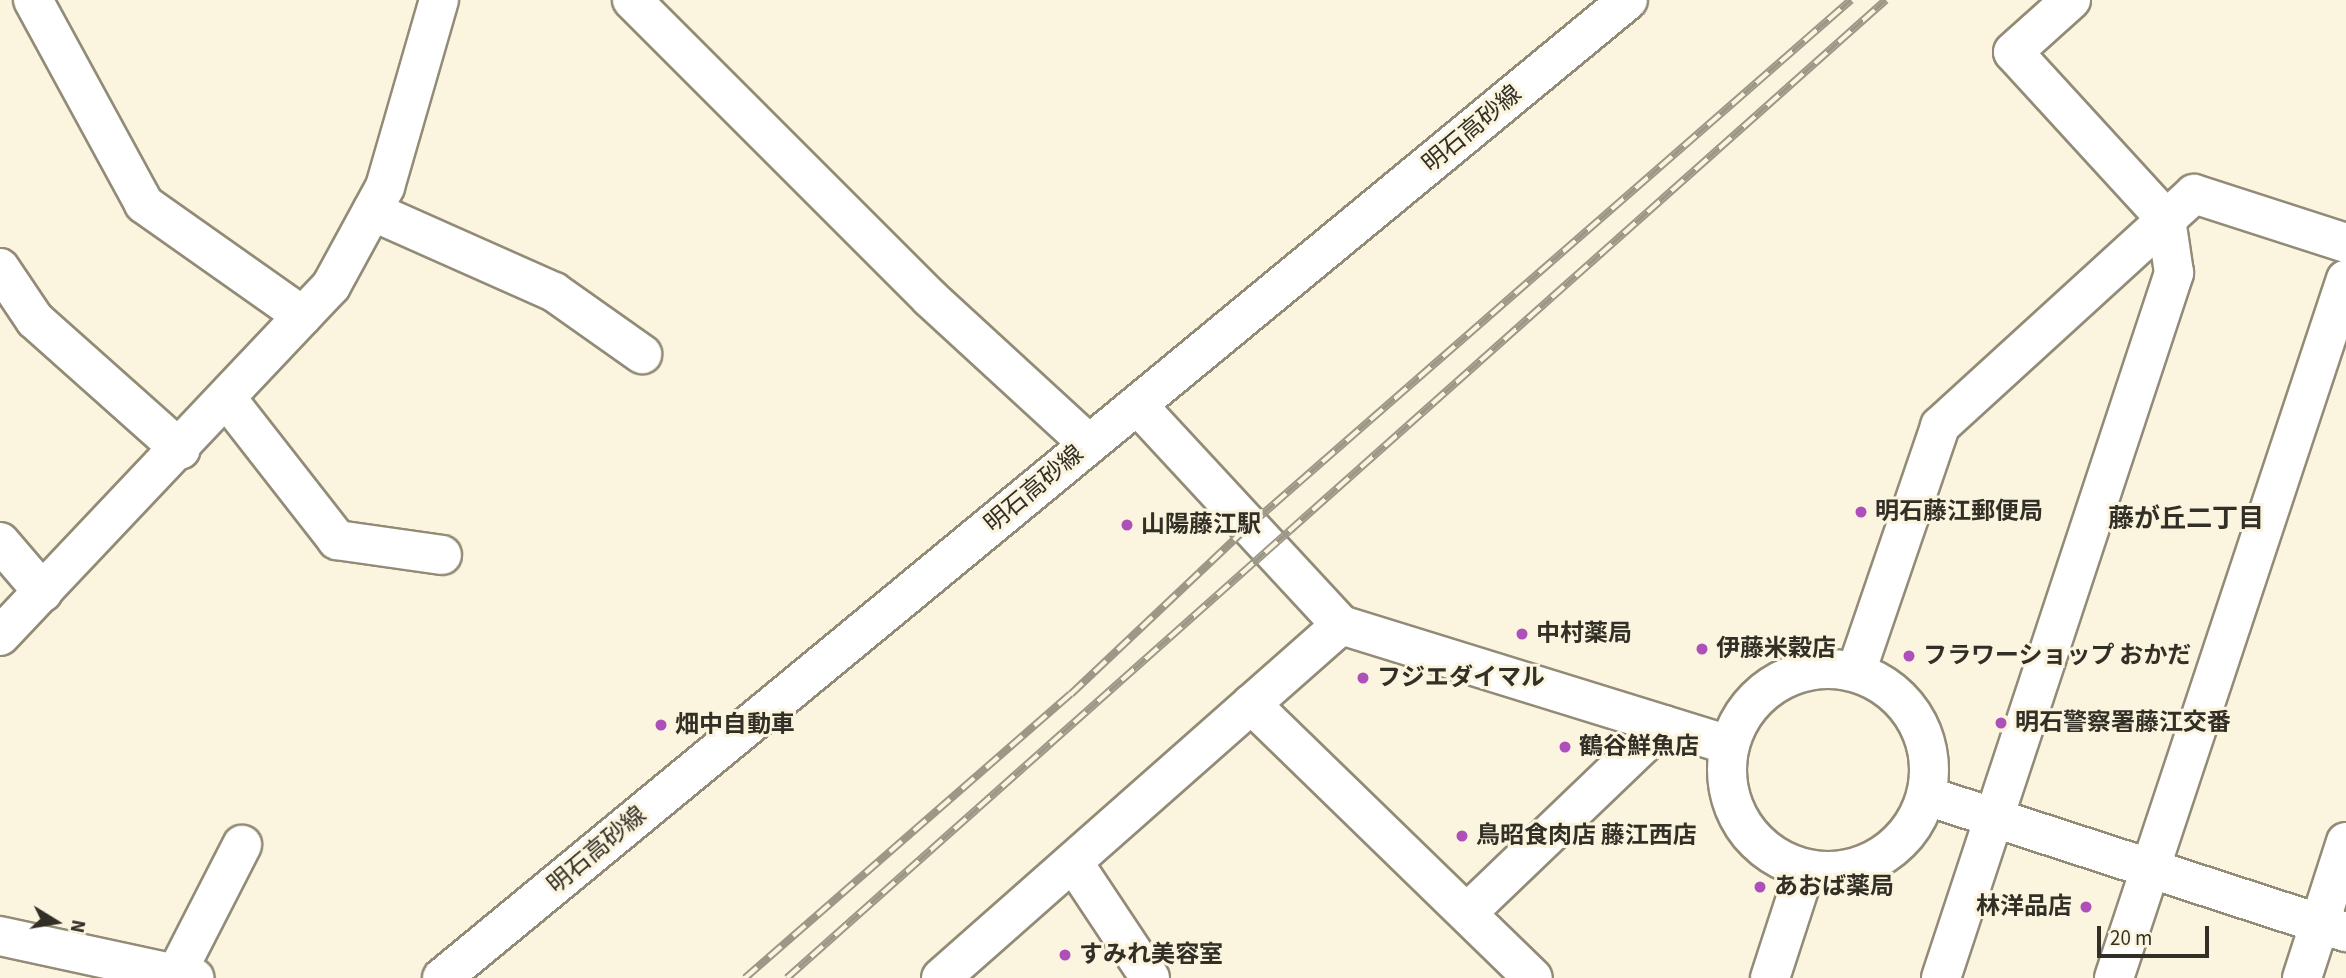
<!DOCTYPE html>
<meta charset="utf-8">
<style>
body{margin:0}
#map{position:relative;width:2346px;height:978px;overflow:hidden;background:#fbf4de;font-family:"Source Sans 3","Noto Sans JP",sans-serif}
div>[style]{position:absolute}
.roads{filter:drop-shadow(2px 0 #928b77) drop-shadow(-2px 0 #928b77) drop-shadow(0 2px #928b77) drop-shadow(0 -2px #928b77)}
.street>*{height:38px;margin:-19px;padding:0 19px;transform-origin:19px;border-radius:19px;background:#fff}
.secondary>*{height:38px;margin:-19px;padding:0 19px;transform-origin:19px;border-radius:19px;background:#fff}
.secondary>.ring{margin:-19px;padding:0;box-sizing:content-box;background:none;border:38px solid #fff;border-radius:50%}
.rail>*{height:8px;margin-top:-4px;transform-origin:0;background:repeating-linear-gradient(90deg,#fbf4de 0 16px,#9c9787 0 32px);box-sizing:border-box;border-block:2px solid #9c9787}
.dots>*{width:19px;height:19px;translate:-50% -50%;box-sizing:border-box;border:4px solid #fbf4de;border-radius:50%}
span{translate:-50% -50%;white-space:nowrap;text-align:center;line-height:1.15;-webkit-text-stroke:6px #fbf4de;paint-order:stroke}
.street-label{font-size:24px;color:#322f26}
.poi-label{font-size:24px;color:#322f26;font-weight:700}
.left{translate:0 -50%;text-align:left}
.right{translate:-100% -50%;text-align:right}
.neighbourhood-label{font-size:26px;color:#322f26;font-weight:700}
.north{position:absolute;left:21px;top:887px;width:70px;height:70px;-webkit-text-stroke:5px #fbf4de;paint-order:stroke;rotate:101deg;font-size:19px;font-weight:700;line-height:28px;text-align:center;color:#322f26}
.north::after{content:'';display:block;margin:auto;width:24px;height:32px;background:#322f26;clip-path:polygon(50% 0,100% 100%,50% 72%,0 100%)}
.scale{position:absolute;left:2097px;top:926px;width:112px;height:32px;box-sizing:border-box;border:4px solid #322f26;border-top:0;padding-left:9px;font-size:21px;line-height:24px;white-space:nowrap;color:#322f26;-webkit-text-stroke:5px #fbf4de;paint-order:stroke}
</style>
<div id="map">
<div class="roads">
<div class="street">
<i style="left:33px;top:0;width:232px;rotate:61.4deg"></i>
<i style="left:144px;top:204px;width:194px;rotate:35.2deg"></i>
<i style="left:632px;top:0;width:421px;rotate:45deg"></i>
<i style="left:930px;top:298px;width:216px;rotate:42.6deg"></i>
<i style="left:372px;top:211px;width:199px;rotate:24deg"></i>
<i style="left:554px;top:292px;width:108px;rotate:35.2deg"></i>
<i style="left:0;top:268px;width:63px;rotate:56.1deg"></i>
<i style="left:35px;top:320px;width:195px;rotate:41.7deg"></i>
<i style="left:227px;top:399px;width:179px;rotate:52deg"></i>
<i style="left:337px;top:540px;width:106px;rotate:8.1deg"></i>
<i style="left:1940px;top:426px;width:344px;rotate:-42.4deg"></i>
<i style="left:2194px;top:194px;width:160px;rotate:17.9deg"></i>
<i style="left:0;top:542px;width:66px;rotate:49.3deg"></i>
<i style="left:0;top:636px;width:482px;rotate:-46.6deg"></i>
<i style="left:331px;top:286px;width:113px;rotate:-61.4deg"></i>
<i style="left:385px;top:187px;width:195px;rotate:-73.9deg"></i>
<i style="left:1251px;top:704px;width:393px;rotate:44.2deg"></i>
<i style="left:1073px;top:862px;width:139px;rotate:56.4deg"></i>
<i style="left:1467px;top:913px;width:272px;rotate:-43.8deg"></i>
<i style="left:0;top:936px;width:199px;rotate:12.2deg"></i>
<i style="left:177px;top:972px;width:143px;rotate:-62.9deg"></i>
<i style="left:941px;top:978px;width:533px;rotate:-41.43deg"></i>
<i style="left:1341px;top:625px;width:299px;rotate:-132.8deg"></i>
<i style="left:1770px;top:978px;width:114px;rotate:-72deg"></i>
<i style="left:1941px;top:978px;width:743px;rotate:-71.71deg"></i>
<i style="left:2174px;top:273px;width:55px;rotate:-98.4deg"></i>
<i style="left:2166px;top:219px;width:226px;rotate:-132.5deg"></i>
<i style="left:2013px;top:52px;width:78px;rotate:-41.9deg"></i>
<i style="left:2114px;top:978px;width:736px;rotate:-71.64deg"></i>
<i style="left:2302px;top:978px;width:143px;rotate:-72.1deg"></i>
</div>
<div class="secondary">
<i style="left:1341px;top:625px;width:406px;rotate:17.2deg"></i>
<i class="ring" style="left:1727px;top:669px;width:164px;height:164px"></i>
<i style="left:1856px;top:672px;width:260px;rotate:-71.1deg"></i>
<i style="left:1927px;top:796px;width:441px;rotate:18deg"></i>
<i style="left:442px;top:978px;width:1537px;rotate:-39.51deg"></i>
</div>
</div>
<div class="rail">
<i style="left:745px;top:978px;width:432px;rotate:-41.1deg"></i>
<i style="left:1071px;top:694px;width:246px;rotate:-43.4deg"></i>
<i style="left:1250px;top:525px;width:798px;rotate:-41.14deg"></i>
<i style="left:787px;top:978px;width:1471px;rotate:-41.67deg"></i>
</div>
<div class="dots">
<i style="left:1861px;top:512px;background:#ae50b9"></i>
<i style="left:1127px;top:525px;background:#ae50b9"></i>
<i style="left:1522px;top:634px;background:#ae50b9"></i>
<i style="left:1702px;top:649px;background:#ae50b9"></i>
<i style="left:1909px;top:656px;background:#ae50b9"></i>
<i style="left:1363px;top:678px;background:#ae50b9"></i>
<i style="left:2001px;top:723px;background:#ae50b9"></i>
<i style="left:661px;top:725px;background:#ae50b9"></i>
<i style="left:1565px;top:747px;background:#ae50b9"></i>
<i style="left:1462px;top:836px;background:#ae50b9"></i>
<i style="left:1760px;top:887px;background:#ae50b9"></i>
<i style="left:2086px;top:907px;background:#ae50b9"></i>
<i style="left:1065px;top:955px;background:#ae50b9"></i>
</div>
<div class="street-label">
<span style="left:1472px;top:129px;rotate:-40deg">明石高砂線</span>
<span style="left:1034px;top:489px;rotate:-40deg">明石高砂線</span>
<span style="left:597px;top:850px;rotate:-40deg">明石高砂線</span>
</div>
<div class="poi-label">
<span class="left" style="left:1875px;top:512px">明石藤江郵便局</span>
<span class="left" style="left:1141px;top:525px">山陽藤江駅</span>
<span class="left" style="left:1536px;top:634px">中村薬局</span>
<span class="left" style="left:1716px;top:649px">伊藤米穀店</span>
<span class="left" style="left:1923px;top:656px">フラワーショップ おかだ</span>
<span class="left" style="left:1377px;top:678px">フジエダイマル</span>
<span class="left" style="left:2015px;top:723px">明石警察署藤江交番</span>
<span class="left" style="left:675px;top:725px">畑中自動車</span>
<span class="left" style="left:1579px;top:747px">鶴谷鮮魚店</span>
<span class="left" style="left:1476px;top:836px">鳥昭食肉店 藤江西店</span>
<span class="left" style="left:1774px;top:887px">あおば薬局</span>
<span class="right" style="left:2072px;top:907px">林洋品店</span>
<span class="left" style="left:1079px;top:955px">すみれ美容室</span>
</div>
<div class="neighbourhood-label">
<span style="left:2186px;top:519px">藤が丘二丁目</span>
</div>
<div class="north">N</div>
<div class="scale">20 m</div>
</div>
